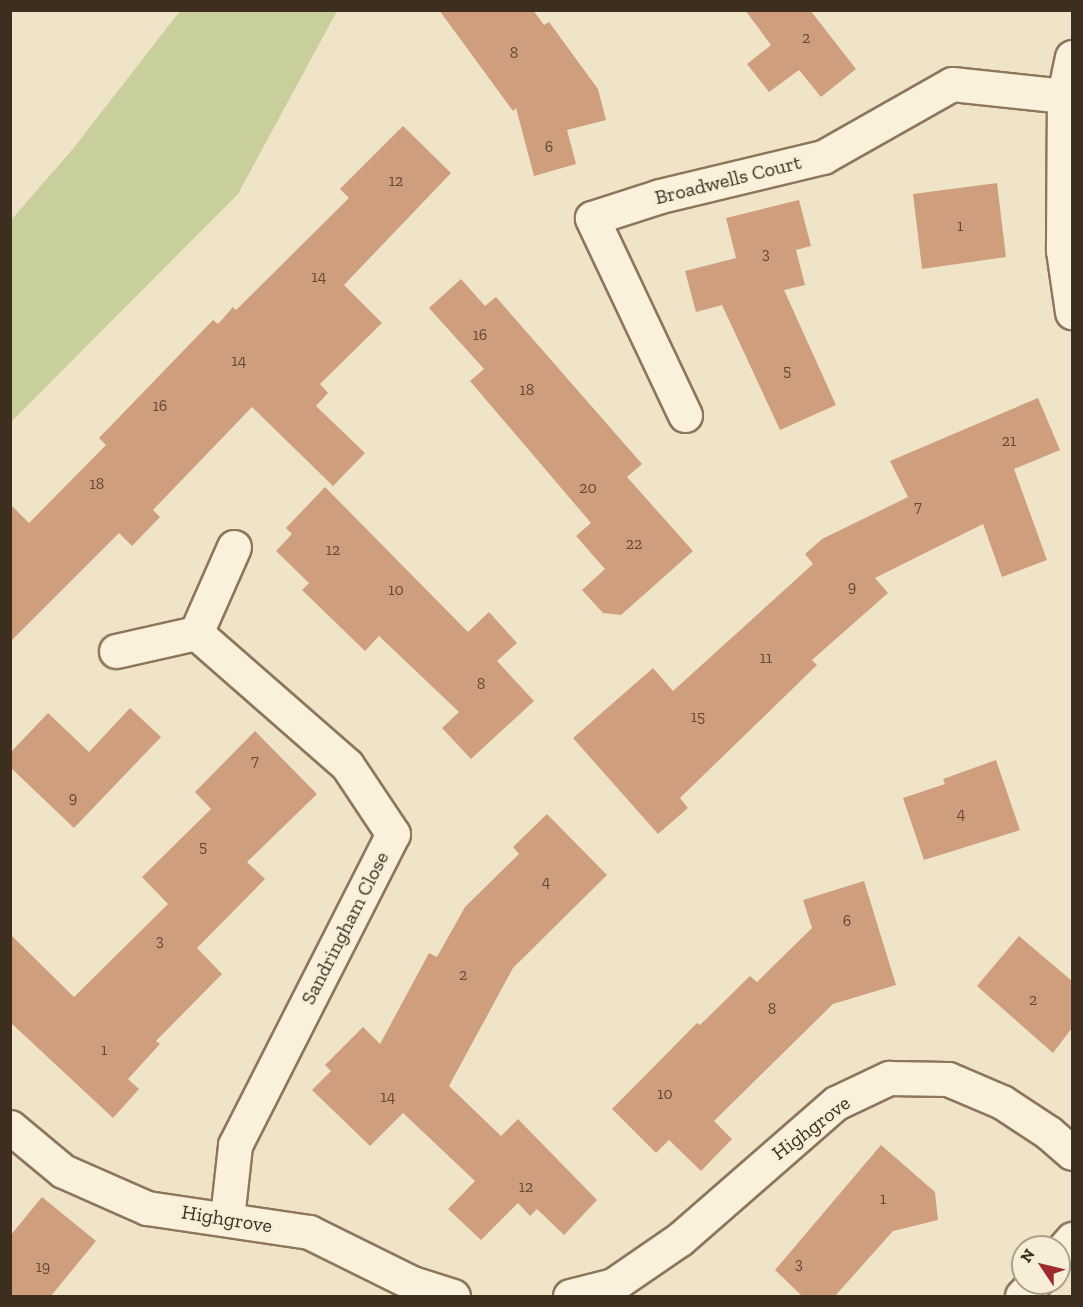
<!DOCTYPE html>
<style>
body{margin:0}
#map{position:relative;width:1083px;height:1307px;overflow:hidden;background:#f0e4c8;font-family:"Zilla Slab",serif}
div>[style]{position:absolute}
.green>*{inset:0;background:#c9cf9b}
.building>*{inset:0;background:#cf9f7d}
.roads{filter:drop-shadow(2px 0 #8d765c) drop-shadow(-2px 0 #8d765c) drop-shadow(0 2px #8d765c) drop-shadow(0 -2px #8d765c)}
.minor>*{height:33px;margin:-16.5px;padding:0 16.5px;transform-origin:16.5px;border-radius:16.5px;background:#faf1dc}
span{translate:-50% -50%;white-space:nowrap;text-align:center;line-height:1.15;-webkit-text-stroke:4.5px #f7eed8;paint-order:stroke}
.number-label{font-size:16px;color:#624a37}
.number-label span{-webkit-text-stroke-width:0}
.street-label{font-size:20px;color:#3d2e20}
.frame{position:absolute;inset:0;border:12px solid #3d2e20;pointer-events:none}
.north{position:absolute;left:1011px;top:1235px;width:60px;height:60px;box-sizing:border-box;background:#f7eed8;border:2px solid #ada18e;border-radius:50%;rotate:305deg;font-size:16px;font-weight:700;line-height:24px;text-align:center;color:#3d2e20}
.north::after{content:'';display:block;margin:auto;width:21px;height:27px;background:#9e2a2b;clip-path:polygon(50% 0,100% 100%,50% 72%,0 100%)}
</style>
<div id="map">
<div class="green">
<i style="clip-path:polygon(180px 11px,337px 11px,238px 194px,11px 422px,11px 220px,72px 150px)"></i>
</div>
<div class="building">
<i style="clip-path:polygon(439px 10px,533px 10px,544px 25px,549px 22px,598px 89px,606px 120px,567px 130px,576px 164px,534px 176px,516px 108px,513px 111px)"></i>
<i style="clip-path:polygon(745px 10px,810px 10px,856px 69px,821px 97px,799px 70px,769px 92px,747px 64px,771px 45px)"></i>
<i style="clip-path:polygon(403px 126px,451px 173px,344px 285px,382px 323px,320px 384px,328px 393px,316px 406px,365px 453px,333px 486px,252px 407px,153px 510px,160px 517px,132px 546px,119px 533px,10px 642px,10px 504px,29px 523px,106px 445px,99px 438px,213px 320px,218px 324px,233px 307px,236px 310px,349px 198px,340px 189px)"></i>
<i style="clip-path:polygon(997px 183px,1006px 257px,922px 269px,913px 194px)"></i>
<i style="clip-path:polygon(799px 200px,811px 246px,796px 250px,805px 285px,784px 290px,836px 405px,780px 430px,722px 305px,696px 312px,685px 271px,736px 258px,726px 218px)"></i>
<i style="clip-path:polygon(461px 279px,485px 306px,496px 297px,642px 464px,627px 477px,693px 551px,621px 615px,603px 613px,582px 590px,605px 569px,576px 536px,591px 523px,470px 381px,484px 369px,429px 308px)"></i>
<i style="clip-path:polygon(1038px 398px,1060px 450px,1014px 469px,1047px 560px,1002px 577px,983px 524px,875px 578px,888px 593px,812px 660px,817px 665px,680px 798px,688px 808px,658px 834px,573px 738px,653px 668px,673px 691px,813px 564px,805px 554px,822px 539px,908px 497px,890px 461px)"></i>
<i style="clip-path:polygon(325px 487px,468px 632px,489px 612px,517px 643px,497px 661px,534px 701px,471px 759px,442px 728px,459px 712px,379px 636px,365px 651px,302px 590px,309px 583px,276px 551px,292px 534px,286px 528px)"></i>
<i style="clip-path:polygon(130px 708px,161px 737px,74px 828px,10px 767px,10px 753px,48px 713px,89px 752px)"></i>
<i style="clip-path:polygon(255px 731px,317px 794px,247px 862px,265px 879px,197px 948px,222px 974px,156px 1041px,160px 1044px,128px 1079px,139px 1089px,113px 1118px,10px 1022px,10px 934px,74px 997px,168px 904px,142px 877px,211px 809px,195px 792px)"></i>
<i style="clip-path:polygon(996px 760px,1020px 830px,924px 860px,903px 798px,945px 784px,943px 779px)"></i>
<i style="clip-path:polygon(547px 814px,607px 875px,513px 968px,449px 1086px,501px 1136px,518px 1119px,597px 1200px,564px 1235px,537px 1209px,530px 1216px,518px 1203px,481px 1240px,448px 1209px,475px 1181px,403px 1113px,370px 1146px,312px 1090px,331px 1071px,325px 1065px,363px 1027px,380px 1044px,429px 953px,437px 957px,465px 907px,519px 854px,513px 847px)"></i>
<i style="clip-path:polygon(864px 881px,896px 985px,833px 1004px,714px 1121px,732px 1139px,701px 1171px,669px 1140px,656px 1153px,612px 1109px,697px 1023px,700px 1025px,750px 976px,757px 982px,812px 928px,803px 900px)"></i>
<i style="clip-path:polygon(1019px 936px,1072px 981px,1072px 1028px,1053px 1053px,977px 986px)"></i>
<i style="clip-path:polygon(881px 1145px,935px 1192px,938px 1220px,893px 1231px,835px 1296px,802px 1296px,775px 1270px)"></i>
<i style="clip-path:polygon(42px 1197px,96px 1241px,51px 1296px,10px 1296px,10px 1236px)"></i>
</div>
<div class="roads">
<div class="minor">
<i style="left:1072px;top:57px;width:40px;rotate:102deg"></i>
<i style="left:1064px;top:96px;width:154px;rotate:90.4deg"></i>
<i style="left:1063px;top:250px;width:63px;rotate:81.7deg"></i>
<i style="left:685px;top:415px;width:218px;rotate:-115.3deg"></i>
<i style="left:592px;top:218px;width:71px;rotate:-17.9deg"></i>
<i style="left:660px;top:196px;width:168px;rotate:-13.5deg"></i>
<i style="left:823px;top:157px;width:148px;rotate:-29.5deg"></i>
<i style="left:952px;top:84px;width:113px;rotate:6.1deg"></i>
<i style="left:116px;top:651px;width:82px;rotate:-12.7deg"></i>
<i style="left:10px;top:1127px;width:69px;rotate:39.7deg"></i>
<i style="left:63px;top:1171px;width:92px;rotate:23.8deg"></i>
<i style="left:147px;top:1208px;width:164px;rotate:8.4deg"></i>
<i style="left:309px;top:1232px;width:115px;rotate:26.3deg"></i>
<i style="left:412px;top:1283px;width:43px;rotate:17.6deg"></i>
<i style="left:227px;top:1218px;width:73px;rotate:-83.7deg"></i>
<i style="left:235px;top:1145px;width:349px;rotate:-63.1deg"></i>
<i style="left:393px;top:834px;width:83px;rotate:-123.7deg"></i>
<i style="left:347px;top:765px;width:201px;rotate:-138.8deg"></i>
<i style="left:196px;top:633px;width:94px;rotate:-66.2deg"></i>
<i style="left:1059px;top:1254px;width:20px;rotate:-49deg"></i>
<i style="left:570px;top:1296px;width:44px;rotate:-14.3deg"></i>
<i style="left:613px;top:1285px;width:81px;rotate:-34.5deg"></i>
<i style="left:680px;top:1239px;width:207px;rotate:-41.1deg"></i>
<i style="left:836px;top:1103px;width:59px;rotate:-25.3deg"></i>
<i style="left:889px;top:1078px;width:59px;rotate:1deg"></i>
<i style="left:948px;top:1079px;width:59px;rotate:23.1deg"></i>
<i style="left:1002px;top:1102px;width:56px;rotate:33.4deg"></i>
<i style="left:1049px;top:1133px;width:30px;rotate:41deg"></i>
<i style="left:1022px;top:1296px;width:18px;rotate:-47deg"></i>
</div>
</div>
<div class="number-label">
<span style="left:806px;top:38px">2</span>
<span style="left:514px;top:53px">8</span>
<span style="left:549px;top:147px">6</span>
<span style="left:396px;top:181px">12</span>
<span style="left:960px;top:226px">1</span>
<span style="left:766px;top:254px">3</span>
<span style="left:319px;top:277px">14</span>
<span style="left:480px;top:335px">16</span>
<span style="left:239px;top:361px">14</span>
<span style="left:787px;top:371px">5</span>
<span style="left:527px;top:390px">18</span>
<span style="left:160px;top:406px">16</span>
<span style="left:1009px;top:441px">21</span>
<span style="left:97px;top:484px">18</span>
<span style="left:588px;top:488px">20</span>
<span style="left:918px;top:507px">7</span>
<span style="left:634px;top:544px">22</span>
<span style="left:333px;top:550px">12</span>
<span style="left:852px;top:587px">9</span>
<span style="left:396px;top:590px">10</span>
<span style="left:766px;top:658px">11</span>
<span style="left:481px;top:684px">8</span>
<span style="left:698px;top:717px">15</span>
<span style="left:255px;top:761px">7</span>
<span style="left:73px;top:798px">9</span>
<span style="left:961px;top:814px">4</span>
<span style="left:203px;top:847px">5</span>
<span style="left:546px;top:882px">4</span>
<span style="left:847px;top:921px">6</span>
<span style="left:160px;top:941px">3</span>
<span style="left:463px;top:975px">2</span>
<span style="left:1033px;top:1000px">2</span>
<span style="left:772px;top:1009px">8</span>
<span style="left:104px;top:1050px">1</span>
<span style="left:665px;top:1094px">10</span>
<span style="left:388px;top:1097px">14</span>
<span style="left:526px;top:1187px">12</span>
<span style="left:883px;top:1199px">1</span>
<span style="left:799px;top:1264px">3</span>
<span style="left:43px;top:1267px">19</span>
</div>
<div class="street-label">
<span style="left:728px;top:180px;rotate:-14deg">Broadwells Court</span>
<span style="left:345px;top:928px;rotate:-63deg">Sandringham Close</span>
<span style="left:811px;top:1128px;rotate:-37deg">Highgrove</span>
<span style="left:227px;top:1219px;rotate:9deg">Highgrove</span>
</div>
<div class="frame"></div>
<div class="north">N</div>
</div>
